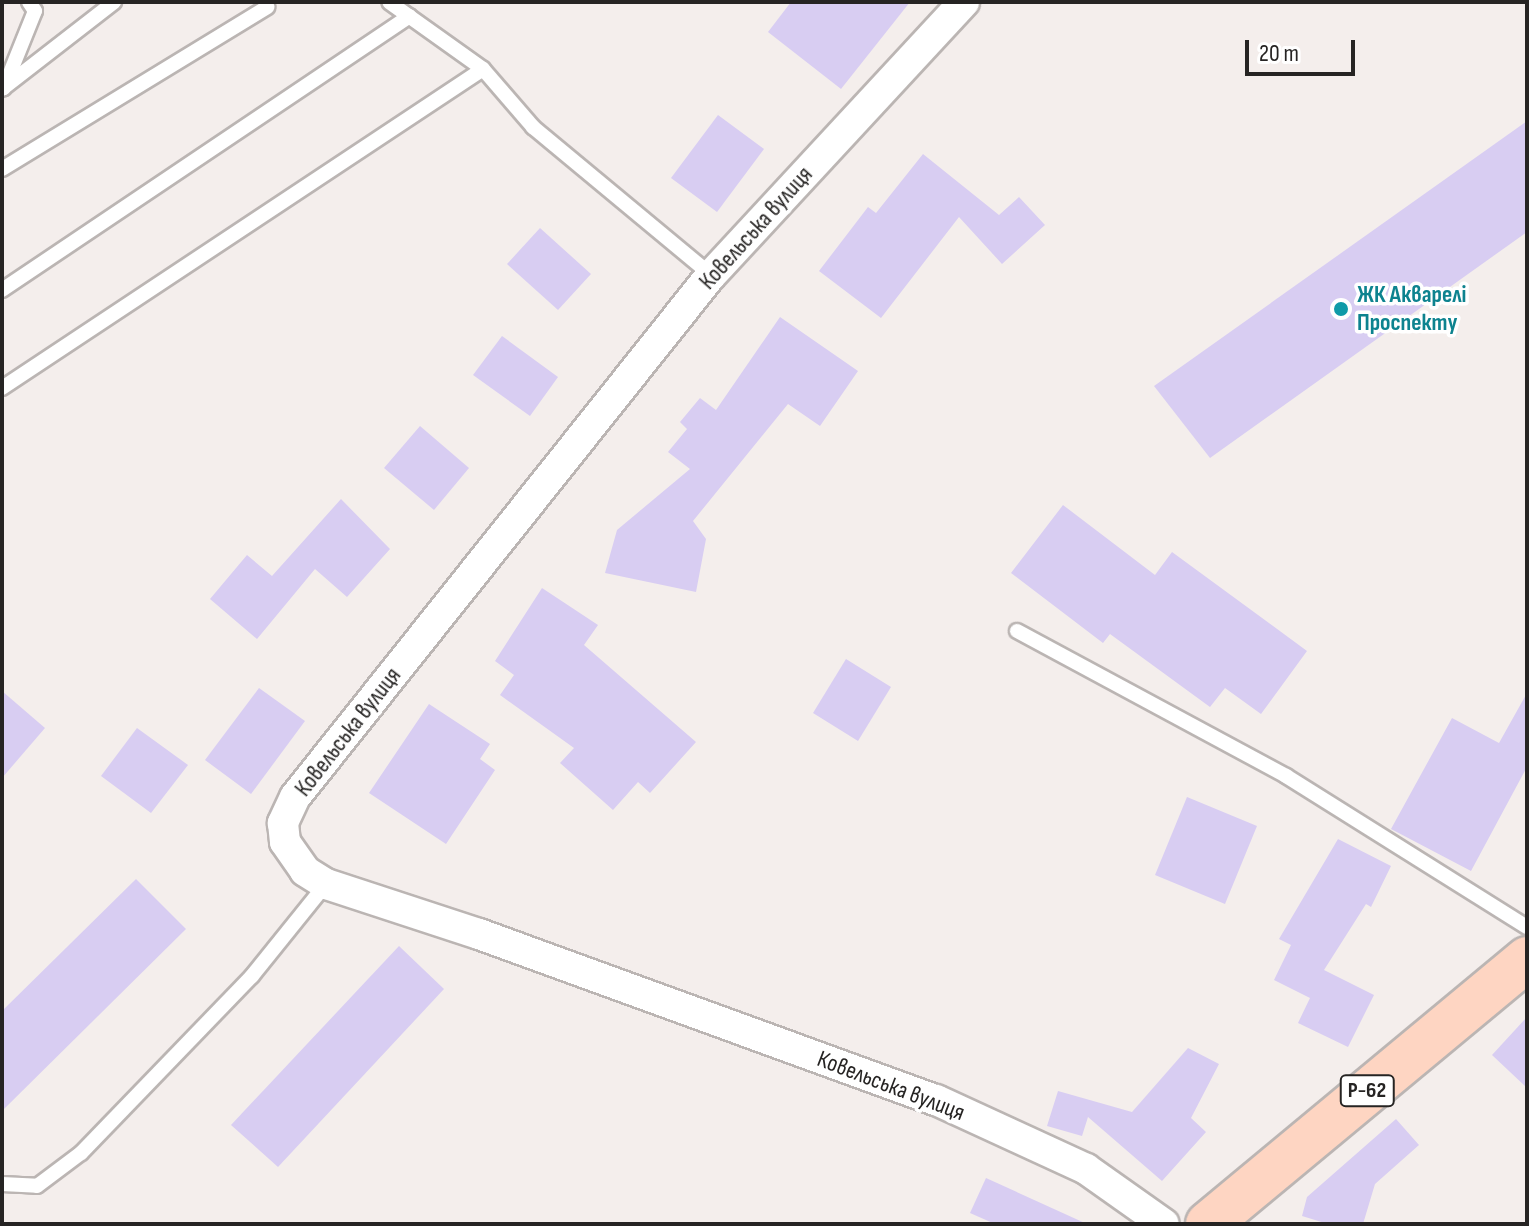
<!DOCTYPE html>
<meta charset="utf-8">
<style>
body{margin:0}
#map{position:relative;width:1529px;height:1226px;overflow:hidden;background:#f4eeec;font-family:"Sofia Sans Condensed",sans-serif}
div>[style]{position:absolute}
.building>*{inset:0;background:#d8cdf2}
.roads{filter:drop-shadow(2px 0 #bbb5b3) drop-shadow(-2px 0 #bbb5b3) drop-shadow(0 2px #bbb5b3) drop-shadow(0 -2px #bbb5b3)}
.lane>*{height:14px;margin:-7px;padding:0 7px;transform-origin:7px;border-radius:7px;background:#fff}
.street>*{height:30px;margin:-15px;padding:0 15px;transform-origin:15px;border-radius:15px;background:#fff}
.primary>*{height:44px;margin:-22px;padding:0 22px;transform-origin:22px;border-radius:22px;background:#fed5c2}
.dots>*{width:22px;height:22px;translate:-50% -50%;box-sizing:border-box;border:4px solid #fff;border-radius:50%}
span{translate:-50% -50%;white-space:nowrap;text-align:center;line-height:1.15;-webkit-text-stroke:7px #fff;paint-order:stroke}
.shield-label span{padding:2px 6px;background:#fff;border:2px solid;border-radius:6px;-webkit-text-stroke-width:0}
.shield-label{font-size:22px;color:#262423;font-weight:700}
.street-label{font-size:24px;color:#262423}
.culture-label{font-size:24px;color:#0d838f;font-weight:700}
.left{translate:0 -50%;text-align:left}
.frame{position:absolute;inset:0;border:4px solid #262423;pointer-events:none}
.scale{position:absolute;left:1245px;top:40px;width:110px;height:36px;box-sizing:border-box;border:4px solid #262423;border-top:0;padding-left:10px;font-size:24px;line-height:28px;white-space:nowrap;color:#262423;-webkit-text-stroke:6px #fff;paint-order:stroke}
</style>
<div id="map">
<div class="building">
<i style="clip-path:polygon(791px 2px,910px 2px,841px 89px,768px 32px)"></i>
<i style="clip-path:polygon(718px 115px,764px 149px,717px 212px,671px 178px)"></i>
<i style="clip-path:polygon(1527px 121px,1527px 232px,1210px 458px,1154px 386px)"></i>
<i style="clip-path:polygon(923px 154px,999px 215px,1019px 197px,1045px 225px,1002px 264px,959px 217px,881px 318px,819px 271px,868px 207px,876px 213px)"></i>
<i style="clip-path:polygon(540px 228px,591px 274px,558px 310px,507px 264px)"></i>
<i style="clip-path:polygon(780px 317px,858px 371px,820px 426px,788px 404px,693px 521px,706px 539px,696px 592px,605px 573px,617px 530px,690px 469px,668px 452px,687px 429px,680px 422px,700px 398px,716px 410px)"></i>
<i style="clip-path:polygon(502px 336px,558px 377px,530px 416px,473px 375px)"></i>
<i style="clip-path:polygon(420px 426px,469px 468px,434px 510px,384px 468px)"></i>
<i style="clip-path:polygon(341px 499px,390px 549px,347px 597px,315px 569px,257px 639px,210px 599px,247px 555px,272px 576px)"></i>
<i style="clip-path:polygon(1063px 505px,1155px 575px,1172px 552px,1307px 651px,1261px 714px,1225px 688px,1210px 707px,1110px 634px,1103px 643px,1011px 573px)"></i>
<i style="clip-path:polygon(542px 588px,598px 625px,584px 645px,696px 742px,650px 793px,638px 782px,613px 810px,560px 763px,574px 748px,500px 695px,514px 675px,495px 661px)"></i>
<i style="clip-path:polygon(846px 659px,891px 687px,858px 741px,813px 713px)"></i>
<i style="clip-path:polygon(259px 688px,305px 721px,251px 794px,205px 760px)"></i>
<i style="clip-path:polygon(2px 691px,45px 728px,2px 778px)"></i>
<i style="clip-path:polygon(1527px 693px,1527px 767px,1471px 871px,1391px 829px,1452px 718px,1499px 743px)"></i>
<i style="clip-path:polygon(429px 704px,490px 744px,480px 759px,495px 770px,446px 844px,369px 793px)"></i>
<i style="clip-path:polygon(137px 728px,188px 765px,151px 813px,101px 776px)"></i>
<i style="clip-path:polygon(1187px 797px,1257px 826px,1225px 904px,1155px 875px)"></i>
<i style="clip-path:polygon(1338px 839px,1391px 866px,1371px 907px,1366px 904px,1324px 970px,1374px 995px,1348px 1047px,1298px 1023px,1310px 998px,1274px 980px,1291px 945px,1279px 939px)"></i>
<i style="clip-path:polygon(136px 879px,186px 929px,2px 1111px,2px 1011px)"></i>
<i style="clip-path:polygon(399px 946px,444px 989px,278px 1167px,231px 1125px)"></i>
<i style="clip-path:polygon(1527px 1017px,1527px 1088px,1492px 1055px)"></i>
<i style="clip-path:polygon(1188px 1048px,1219px 1064px,1191px 1118px,1206px 1132px,1162px 1181px,1088px 1117px,1082px 1136px,1047px 1126px,1058px 1091px,1132px 1112px)"></i>
<i style="clip-path:polygon(1396px 1119px,1419px 1145px,1375px 1184px,1363px 1224px,1328px 1224px,1302px 1216px,1307px 1197px)"></i>
<i style="clip-path:polygon(986px 1178px,1087px 1224px,995px 1224px,970px 1213px)"></i>
</div>
<div class="roads">
<div class="lane">
<i style="left:483px;top:69px;width:77px;rotate:49.2deg"></i>
<i style="left:533px;top:127px;width:231px;rotate:39.7deg"></i>
<i style="left:4px;top:88px;width:83px;rotate:-68.1deg"></i>
<i style="left:35px;top:11px;width:11px;rotate:-124deg"></i>
<i style="left:2px;top:89px;width:142px;rotate:-37.8deg"></i>
<i style="left:2px;top:169px;width:311px;rotate:-31.4deg"></i>
<i style="left:2px;top:290px;width:491px;rotate:-33.9deg"></i>
<i style="left:2px;top:388px;width:577px;rotate:-33.55deg"></i>
<i style="left:483px;top:69px;width:115px;rotate:-144.5deg"></i>
<i style="left:1017px;top:631px;width:306px;rotate:28.3deg"></i>
<i style="left:1286px;top:776px;width:284px;rotate:32.1deg"></i>
<i style="left:2px;top:1184px;width:35px;rotate:3deg"></i>
<i style="left:37px;top:1186px;width:55px;rotate:-36.9deg"></i>
<i style="left:81px;top:1153px;width:246px;rotate:-46deg"></i>
<i style="left:252px;top:976px;width:118px;rotate:-51.2deg"></i>
</div>
<div class="street">
<i style="left:964px;top:2px;width:372px;rotate:132.8deg"></i>
<i style="left:711px;top:275px;width:667px;rotate:128.55deg"></i>
<i style="left:295px;top:797px;width:29px;rotate:115deg"></i>
<i style="left:283px;top:823px;width:19px;rotate:84deg"></i>
<i style="left:285px;top:842px;width:35px;rotate:55deg"></i>
<i style="left:305px;top:871px;width:25px;rotate:32deg"></i>
<i style="left:326px;top:884px;width:161px;rotate:18.1deg"></i>
<i style="left:479px;top:934px;width:486px;rotate:20deg"></i>
<i style="left:936px;top:1100px;width:165px;rotate:24.7deg"></i>
<i style="left:1086px;top:1169px;width:95px;rotate:35.2deg"></i>
</div>
<div class="primary">
<i style="left:1208px;top:1224px;width:415px;rotate:-39.7deg"></i>
</div>
</div>
<div class="dots">
<i style="left:1341px;top:309px;background:#0f9aa8"></i>
</div>
<div class="shield-label">
<span style="left:1367px;top:1091px">Р-62</span>
</div>
<div class="street-label">
<span style="left:756px;top:228px;rotate:-48deg">Ковельська вулиця</span>
<span style="left:348px;top:732px;rotate:-52deg">Ковельська вулиця</span>
<span style="left:891px;top:1086px;rotate:21deg">Ковельська вулиця</span>
</div>
<div class="culture-label">
<span class="left" style="left:1357px;top:309px">ЖК Акварелі<br>Проспекту</span>
</div>
<div class="frame"></div>
<div class="scale">20 m</div>
</div>
